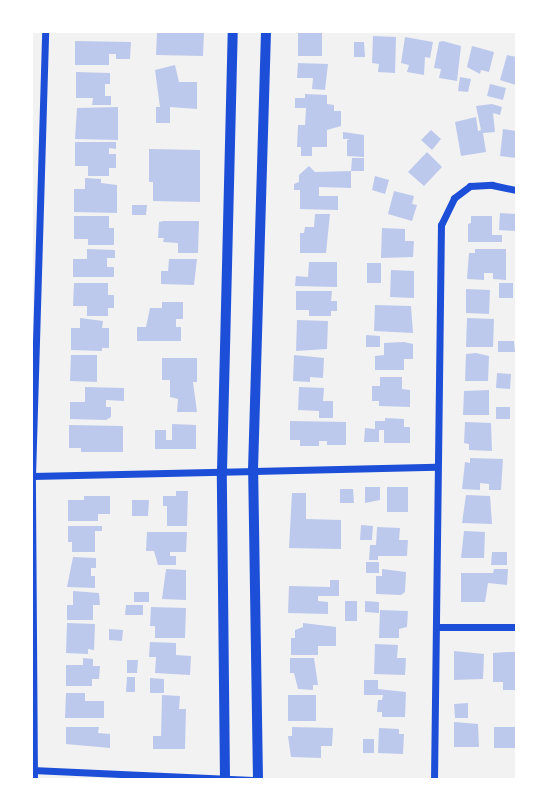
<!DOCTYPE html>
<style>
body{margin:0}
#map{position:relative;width:548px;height:811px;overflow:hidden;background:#f2f2f2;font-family:Poppins,sans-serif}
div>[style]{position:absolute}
.building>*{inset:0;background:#bdc9ec}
.minor>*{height:7px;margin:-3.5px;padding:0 3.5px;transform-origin:3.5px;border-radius:3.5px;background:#1d4ed8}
.tertiary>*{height:10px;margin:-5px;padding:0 5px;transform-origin:5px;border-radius:5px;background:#1d4ed8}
span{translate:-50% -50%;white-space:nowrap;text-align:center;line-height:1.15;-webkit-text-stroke:7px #fff;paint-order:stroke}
.frame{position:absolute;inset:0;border:33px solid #fff;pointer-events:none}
</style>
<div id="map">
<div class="building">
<i style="clip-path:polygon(157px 32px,204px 32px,203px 56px,156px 55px)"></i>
<i style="clip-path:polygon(298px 32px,322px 32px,322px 56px,298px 56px)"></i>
<i style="clip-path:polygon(373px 36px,396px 37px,395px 73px,378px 72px,379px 64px,372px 63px)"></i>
<i style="clip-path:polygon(405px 37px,433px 42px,430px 58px,425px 57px,424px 75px,407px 72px,409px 65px,401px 63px)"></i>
<i style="clip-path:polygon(75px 41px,131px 42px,130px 59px,116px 59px,116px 54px,109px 54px,109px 65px,75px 65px)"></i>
<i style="clip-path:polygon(443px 41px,461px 46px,457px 81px,439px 78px,441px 69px,434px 68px,439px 42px)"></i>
<i style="clip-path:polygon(354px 42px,364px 42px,365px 57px,354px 57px)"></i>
<i style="clip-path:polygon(472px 46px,494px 52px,489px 72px,481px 70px,480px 74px,467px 67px)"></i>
<i style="clip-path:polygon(507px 55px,516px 57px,516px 85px,500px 80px)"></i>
<i style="clip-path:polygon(298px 63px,328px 64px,325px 90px,312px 89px,313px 78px,297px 78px)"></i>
<i style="clip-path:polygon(175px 65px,179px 82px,197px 82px,197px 109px,170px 107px,170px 123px,156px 123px,156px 107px,160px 107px,155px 70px)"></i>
<i style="clip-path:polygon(76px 72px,110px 73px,110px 84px,105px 84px,105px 96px,111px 96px,111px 105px,92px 105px,93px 98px,76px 98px)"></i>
<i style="clip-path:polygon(460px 77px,471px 79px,468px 92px,458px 91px)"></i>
<i style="clip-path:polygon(490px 84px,506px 88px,503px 100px,487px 96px)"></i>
<i style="clip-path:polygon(305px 94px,327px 95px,327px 104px,334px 105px,334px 111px,341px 111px,341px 126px,327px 130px,327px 147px,312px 147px,312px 156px,301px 156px,301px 147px,297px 147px,298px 125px,305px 125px,306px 108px,295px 108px,295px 98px,305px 98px)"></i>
<i style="clip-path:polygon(492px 104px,502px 107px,500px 115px,493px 113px,495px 132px,483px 133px,486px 152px,461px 156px,455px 122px,476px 117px,478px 131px,481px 130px,476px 106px)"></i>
<i style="clip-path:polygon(118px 107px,118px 140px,75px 139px,77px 108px)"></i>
<i style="clip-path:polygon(503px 129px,516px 131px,516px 158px,500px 156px)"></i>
<i style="clip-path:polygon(431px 130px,441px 139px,432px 150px,421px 140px)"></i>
<i style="clip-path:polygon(343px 132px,364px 135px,364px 157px,347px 156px,347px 140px,350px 139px,343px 139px)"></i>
<i style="clip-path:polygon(75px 142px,116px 142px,116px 149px,109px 148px,109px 154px,116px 154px,116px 168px,109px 168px,109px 176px,88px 176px,88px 166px,75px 166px)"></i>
<i style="clip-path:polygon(149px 149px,200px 150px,200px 202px,153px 201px,153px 182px,149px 182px)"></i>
<i style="clip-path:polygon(427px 152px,442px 167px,424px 186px,408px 172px)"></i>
<i style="clip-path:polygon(352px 158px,364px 158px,364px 171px,351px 171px)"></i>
<i style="clip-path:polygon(309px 166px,315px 172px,351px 171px,351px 188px,319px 187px,319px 196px,338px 196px,338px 210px,300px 209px,300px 190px,294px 190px,294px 184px,299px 182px,299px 175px)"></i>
<i style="clip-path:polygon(375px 176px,389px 180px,385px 194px,372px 190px)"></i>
<i style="clip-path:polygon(85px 178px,101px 179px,101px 183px,117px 185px,117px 213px,74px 212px,74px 189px,85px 189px)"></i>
<i style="clip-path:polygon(394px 191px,414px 196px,412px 204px,417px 205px,412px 221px,388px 214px)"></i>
<i style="clip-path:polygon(132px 205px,147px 205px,146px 215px,132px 215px)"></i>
<i style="clip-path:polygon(500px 213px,516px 214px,515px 231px,499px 230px)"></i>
<i style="clip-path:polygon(315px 214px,330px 214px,326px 253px,300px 253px,300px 233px,304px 233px,305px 227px,314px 227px)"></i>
<i style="clip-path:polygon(74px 216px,109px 216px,109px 228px,114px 228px,114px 245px,88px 245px,88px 239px,74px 239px)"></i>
<i style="clip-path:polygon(471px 216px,492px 216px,492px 235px,502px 235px,502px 242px,468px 242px,468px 224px,471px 223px)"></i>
<i style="clip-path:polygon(164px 221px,199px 221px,198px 253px,178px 253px,178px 243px,163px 242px,164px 238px,158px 238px,159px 222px)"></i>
<i style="clip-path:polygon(382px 228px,405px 229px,405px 241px,414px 241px,413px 257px,381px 258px)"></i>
<i style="clip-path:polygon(87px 249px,115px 250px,115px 258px,107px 258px,107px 267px,114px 267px,114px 277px,73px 277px,73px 259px,87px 259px)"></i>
<i style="clip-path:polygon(475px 249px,506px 249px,506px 280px,493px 279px,493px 273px,484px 273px,484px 280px,467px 279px,469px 253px,475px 253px)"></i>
<i style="clip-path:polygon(169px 259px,197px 259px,194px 285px,161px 284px,161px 271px,168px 271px)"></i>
<i style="clip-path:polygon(309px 262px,337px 262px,337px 287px,295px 286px,296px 276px,308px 277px)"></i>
<i style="clip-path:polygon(367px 263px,381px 263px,381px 283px,367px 283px)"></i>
<i style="clip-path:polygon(391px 270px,414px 271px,414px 298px,390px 297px)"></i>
<i style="clip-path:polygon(74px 283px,108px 283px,108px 295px,114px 295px,114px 308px,108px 308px,108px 316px,87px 316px,87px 306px,73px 306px)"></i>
<i style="clip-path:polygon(499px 283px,513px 283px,513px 298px,499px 298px)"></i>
<i style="clip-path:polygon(466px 289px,490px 290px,489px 314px,466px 313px)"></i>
<i style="clip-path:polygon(296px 291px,332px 291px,331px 301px,337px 301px,337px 311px,331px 311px,331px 316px,309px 316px,309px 310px,296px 310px)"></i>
<i style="clip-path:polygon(162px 302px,183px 302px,183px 319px,176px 319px,176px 327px,181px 327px,181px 341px,137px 341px,137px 327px,146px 327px,150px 308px,162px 308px)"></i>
<i style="clip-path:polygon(375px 305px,411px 306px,413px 333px,374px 331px)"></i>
<i style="clip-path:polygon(80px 318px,103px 321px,102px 328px,109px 328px,109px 348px,102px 348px,102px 351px,71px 350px,71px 328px,80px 328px)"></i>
<i style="clip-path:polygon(467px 318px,494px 319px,493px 347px,466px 347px)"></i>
<i style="clip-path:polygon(297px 320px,328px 321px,327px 349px,296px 351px)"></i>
<i style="clip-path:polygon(366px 335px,380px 336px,380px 347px,366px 347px)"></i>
<i style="clip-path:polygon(498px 341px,514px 341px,515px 352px,498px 352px)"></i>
<i style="clip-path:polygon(404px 342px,413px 344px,413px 359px,404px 359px,404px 370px,375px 370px,375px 356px,384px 355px,384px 343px)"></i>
<i style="clip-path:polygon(476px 353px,489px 356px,488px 381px,465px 381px,466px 354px)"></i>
<i style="clip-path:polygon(71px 355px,97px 355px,97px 382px,70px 381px)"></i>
<i style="clip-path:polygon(294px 355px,324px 358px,323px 378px,310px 377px,310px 382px,293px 381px)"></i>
<i style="clip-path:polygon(162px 358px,197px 358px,197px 382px,193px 382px,197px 412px,177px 412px,178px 399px,170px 397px,170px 380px,162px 380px)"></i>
<i style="clip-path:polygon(497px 373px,511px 374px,510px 389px,496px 388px)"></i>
<i style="clip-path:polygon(380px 377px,402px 377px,402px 389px,410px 390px,410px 407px,379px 406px,379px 401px,372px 401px,372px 386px,380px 386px)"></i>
<i style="clip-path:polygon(85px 387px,124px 388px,124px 401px,106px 400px,106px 407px,111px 407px,111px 417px,106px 420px,70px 419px,70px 402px,85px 402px)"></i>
<i style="clip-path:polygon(299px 387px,324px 388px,323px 401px,333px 401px,333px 418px,319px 418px,319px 411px,298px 410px)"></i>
<i style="clip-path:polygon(489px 390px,489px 415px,463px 415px,464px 391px)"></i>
<i style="clip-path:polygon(496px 407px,510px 407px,510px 419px,496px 419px)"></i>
<i style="clip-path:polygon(385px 418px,404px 419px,404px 427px,410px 427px,410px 443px,384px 443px,384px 430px,379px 430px,379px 442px,364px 442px,365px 428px,375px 429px,375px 421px,385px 421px)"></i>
<i style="clip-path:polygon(290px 421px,346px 422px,346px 445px,327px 445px,327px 441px,319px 441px,319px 446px,300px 446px,300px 440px,290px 440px)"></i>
<i style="clip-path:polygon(465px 422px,491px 423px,492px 451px,469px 450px,469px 444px,464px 443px)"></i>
<i style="clip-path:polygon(172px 424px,196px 425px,196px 449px,155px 449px,155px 430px,166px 430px,166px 440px,172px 440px)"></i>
<i style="clip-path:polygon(69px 425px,123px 426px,123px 452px,81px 452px,81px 448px,69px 448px)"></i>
<i style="clip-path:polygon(470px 458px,503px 459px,501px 490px,489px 490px,489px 484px,480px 483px,480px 490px,462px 489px,465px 462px,470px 463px)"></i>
<i style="clip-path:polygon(365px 487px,380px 487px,380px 500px,365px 503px)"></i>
<i style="clip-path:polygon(387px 487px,408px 487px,408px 512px,387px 512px)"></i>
<i style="clip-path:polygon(340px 489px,353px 489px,354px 503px,340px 503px)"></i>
<i style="clip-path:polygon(176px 491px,188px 491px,187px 526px,167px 526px,167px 506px,163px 506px,163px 496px,176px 496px)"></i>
<i style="clip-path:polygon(292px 493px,306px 493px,306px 519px,341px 520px,341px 549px,289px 548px)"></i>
<i style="clip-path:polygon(466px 495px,490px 496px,492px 524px,462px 523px)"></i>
<i style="clip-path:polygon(84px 496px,110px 496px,110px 514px,98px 514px,98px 521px,68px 521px,68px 500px,84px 500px)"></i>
<i style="clip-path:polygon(132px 500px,149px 500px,148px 516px,132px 516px)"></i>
<i style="clip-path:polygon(361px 525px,373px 526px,372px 540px,360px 540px)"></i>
<i style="clip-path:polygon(68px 526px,102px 526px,102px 531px,95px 531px,95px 552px,72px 552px,72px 542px,68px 542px)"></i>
<i style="clip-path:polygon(377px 527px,400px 528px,399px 540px,408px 540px,407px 556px,378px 556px,378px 560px,369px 560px,370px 545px,376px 545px)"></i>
<i style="clip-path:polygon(464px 531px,485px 532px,484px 558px,461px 558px)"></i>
<i style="clip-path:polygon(147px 532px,187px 532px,186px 552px,170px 552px,170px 556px,176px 556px,176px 565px,158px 565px,154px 551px,146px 551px)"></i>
<i style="clip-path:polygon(492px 552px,507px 552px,507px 565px,491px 565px)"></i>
<i style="clip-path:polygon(73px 557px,96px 558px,96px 568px,91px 568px,91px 576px,95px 576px,95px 588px,67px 587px)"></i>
<i style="clip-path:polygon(366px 562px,379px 562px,379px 573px,366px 573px)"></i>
<i style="clip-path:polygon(166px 569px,186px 570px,186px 600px,162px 599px)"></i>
<i style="clip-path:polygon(382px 569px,406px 572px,405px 592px,401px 595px,376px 594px,376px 576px,382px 576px)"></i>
<i style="clip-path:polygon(494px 569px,508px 569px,507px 585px,488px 583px,485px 602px,461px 602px,461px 573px,493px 573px)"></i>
<i style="clip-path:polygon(330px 580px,339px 580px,339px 596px,318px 596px,318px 601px,328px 602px,328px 614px,288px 613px,289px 586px,330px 587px)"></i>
<i style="clip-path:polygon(73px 591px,99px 593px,100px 605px,93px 605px,93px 620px,67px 620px,67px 605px,73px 605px)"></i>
<i style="clip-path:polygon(134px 592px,149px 592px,149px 602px,134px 602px)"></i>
<i style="clip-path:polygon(345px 601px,357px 601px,357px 621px,345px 621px)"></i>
<i style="clip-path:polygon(365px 601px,379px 602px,379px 613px,365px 612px)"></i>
<i style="clip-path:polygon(126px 605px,143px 605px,143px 615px,125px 615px)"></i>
<i style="clip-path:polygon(151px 607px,186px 608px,185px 638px,155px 638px,155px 626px,150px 626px)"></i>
<i style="clip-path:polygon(380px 610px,408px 611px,407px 627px,399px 629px,399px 638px,379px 638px)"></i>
<i style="clip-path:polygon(67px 623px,95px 624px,94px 650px,88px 649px,88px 654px,66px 653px)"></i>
<i style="clip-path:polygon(303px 623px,336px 627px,336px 646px,318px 646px,318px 655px,291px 655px,291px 638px,295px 638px,295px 630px,303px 627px)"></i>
<i style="clip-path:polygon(109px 629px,123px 630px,122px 641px,109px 640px)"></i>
<i style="clip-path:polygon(150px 642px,176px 643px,176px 655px,191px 656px,190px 675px,155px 673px,156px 657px,149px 657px)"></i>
<i style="clip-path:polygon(375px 644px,398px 645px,397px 658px,406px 658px,405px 675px,374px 674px)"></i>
<i style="clip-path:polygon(454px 651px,484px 654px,483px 679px,454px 680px)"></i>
<i style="clip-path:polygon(507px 652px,516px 652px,516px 690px,503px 690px,503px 682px,493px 682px,493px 653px)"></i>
<i style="clip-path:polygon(83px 658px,93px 659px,93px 666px,100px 666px,99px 679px,92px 679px,92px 686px,66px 686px,66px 665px,83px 665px)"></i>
<i style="clip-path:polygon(290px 658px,314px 658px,318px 685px,313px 685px,313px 690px,298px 689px,294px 673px,290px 673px)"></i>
<i style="clip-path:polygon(127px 660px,138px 660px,137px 673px,127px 673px)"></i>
<i style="clip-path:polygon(127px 677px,135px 677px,135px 692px,126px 692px)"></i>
<i style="clip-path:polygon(150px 678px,164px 679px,164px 693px,150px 693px)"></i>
<i style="clip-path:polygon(364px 680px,378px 680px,378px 689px,406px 692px,405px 717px,382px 717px,382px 712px,377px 712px,378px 700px,382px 700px,383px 695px,364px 695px)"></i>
<i style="clip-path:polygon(66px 693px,85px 693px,85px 701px,104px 701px,104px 718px,65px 718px)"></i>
<i style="clip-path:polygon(162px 695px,180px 696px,179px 709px,186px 709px,185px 749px,153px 749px,153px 736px,161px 736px)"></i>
<i style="clip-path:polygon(288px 695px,316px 695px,316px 721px,288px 721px)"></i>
<i style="clip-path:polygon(468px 703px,468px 718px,455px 718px,454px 704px)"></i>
<i style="clip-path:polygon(454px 722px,478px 724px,479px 747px,454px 747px)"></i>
<i style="clip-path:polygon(66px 727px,99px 727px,98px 733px,110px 734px,110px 748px,66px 744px)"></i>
<i style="clip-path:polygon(292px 727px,333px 728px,332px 746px,321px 746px,321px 758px,291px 757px,288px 736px,292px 736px)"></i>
<i style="clip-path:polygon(494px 727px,516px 727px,516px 748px,494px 748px)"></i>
<i style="clip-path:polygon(379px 728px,399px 729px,399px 734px,404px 734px,403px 754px,378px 753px)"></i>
<i style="clip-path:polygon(363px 739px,374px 739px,374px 753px,363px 753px)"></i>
</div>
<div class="minor">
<i style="left:32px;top:476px;width:404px;rotate:-1.3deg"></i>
<i style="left:436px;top:627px;width:80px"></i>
<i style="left:32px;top:770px;width:221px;rotate:2.6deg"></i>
<i style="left:34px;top:780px;width:304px;rotate:-90.4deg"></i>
<i style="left:32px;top:476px;width:444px;rotate:-88.3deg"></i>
<i style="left:434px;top:780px;width:555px;rotate:-89.28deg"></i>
<i style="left:441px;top:225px;width:30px;rotate:-64deg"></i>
<i style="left:454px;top:198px;width:20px;rotate:-37deg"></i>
<i style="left:470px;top:186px;width:22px;rotate:-3deg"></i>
<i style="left:492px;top:185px;width:25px;rotate:12deg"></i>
</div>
<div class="tertiary">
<i style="left:225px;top:780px;width:309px;rotate:-90.6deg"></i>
<i style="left:222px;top:471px;width:439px;rotate:-88.6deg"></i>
<i style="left:258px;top:780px;width:310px;rotate:-90.9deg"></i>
<i style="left:253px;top:470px;width:438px;rotate:-88.3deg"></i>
</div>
<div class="frame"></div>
</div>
